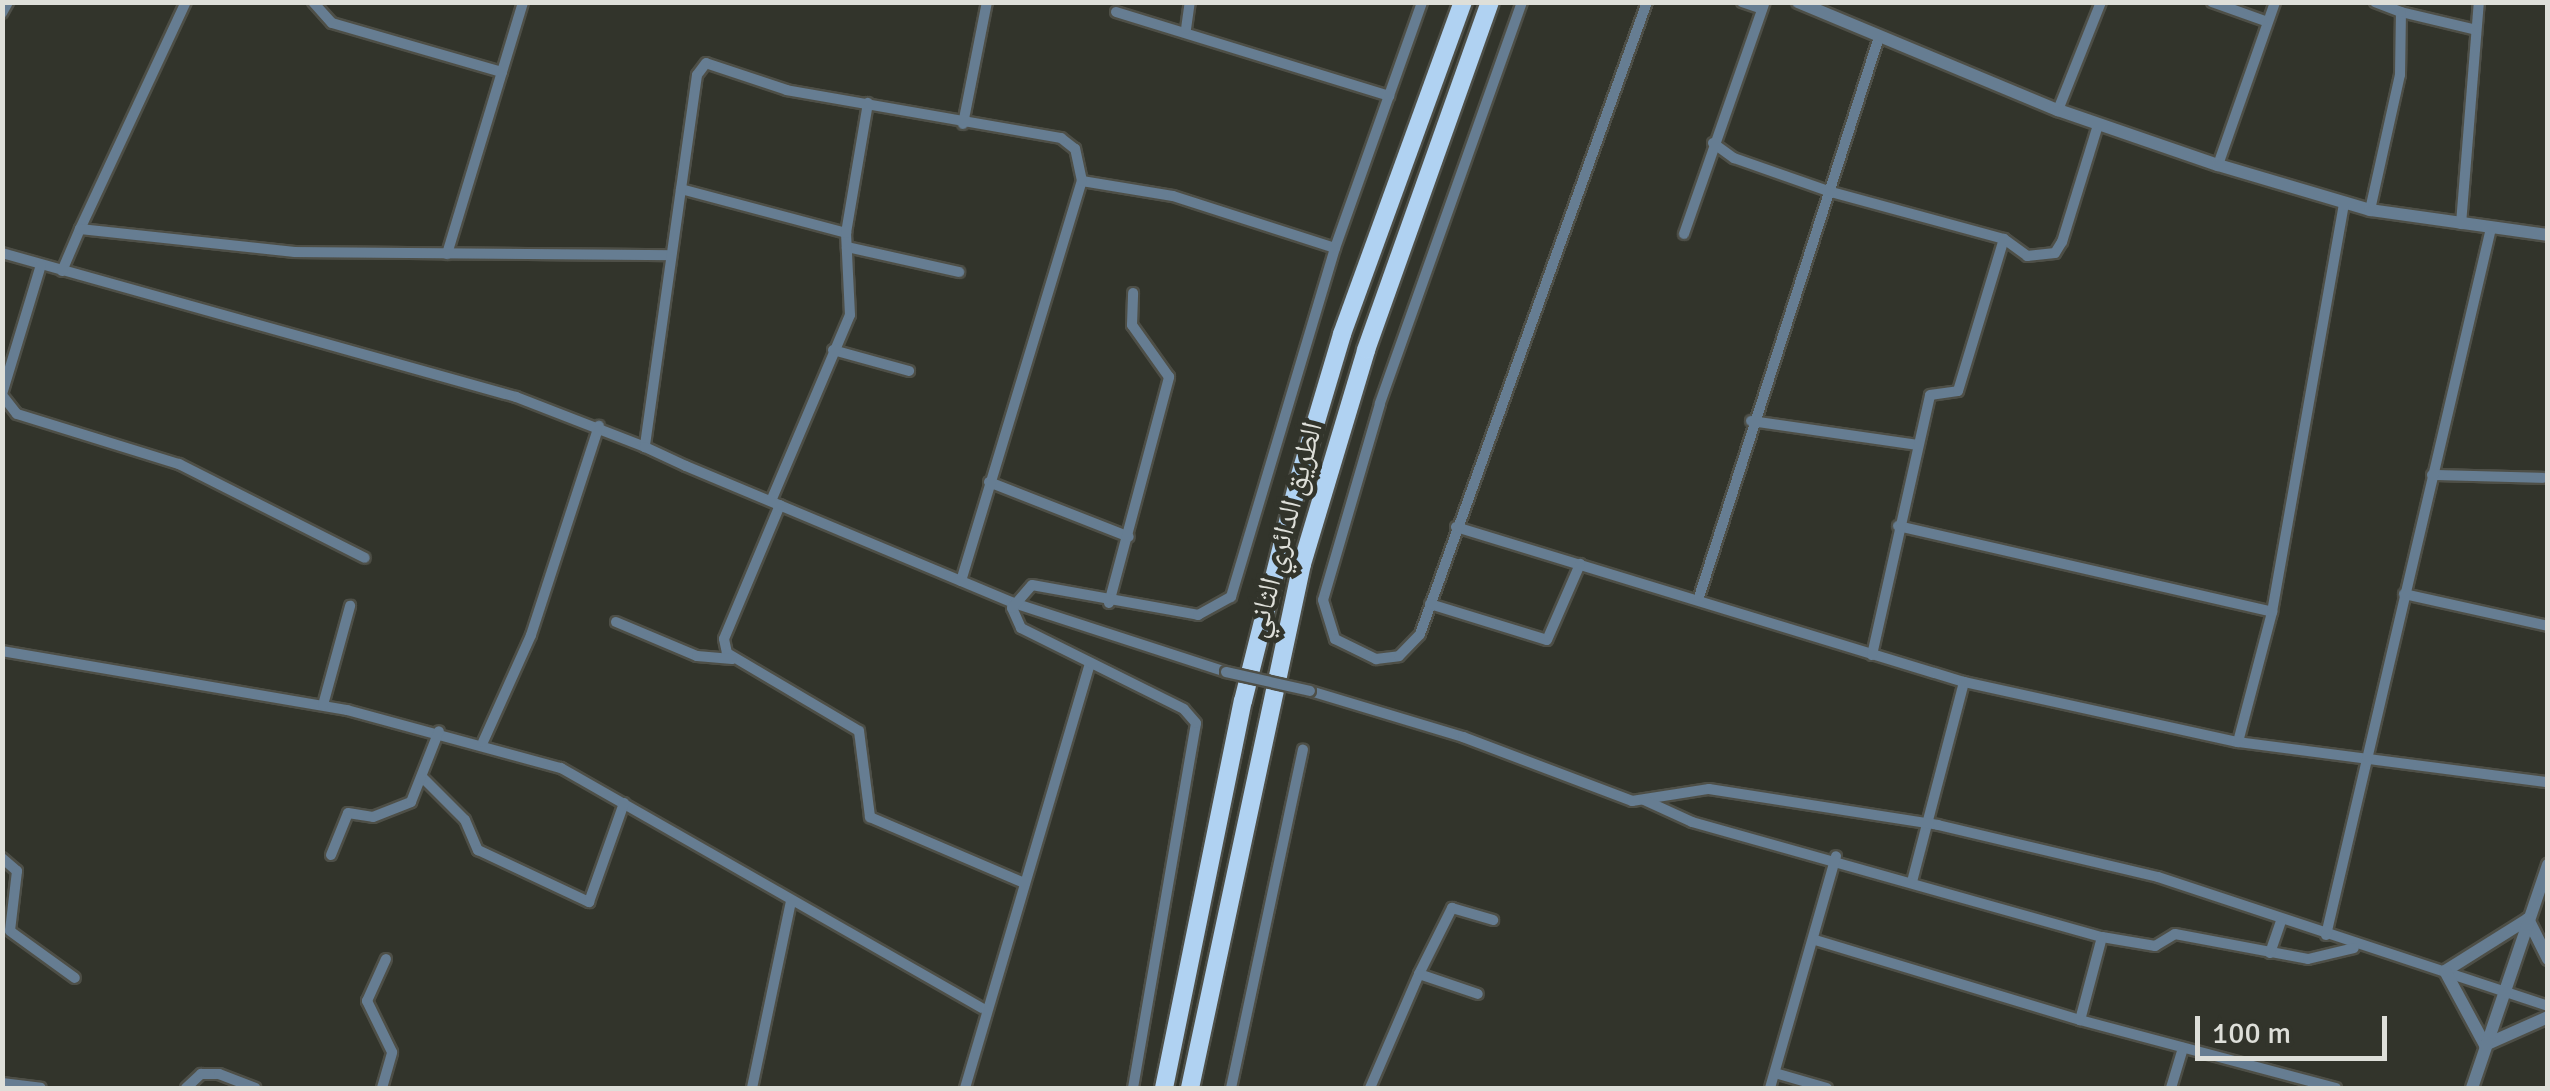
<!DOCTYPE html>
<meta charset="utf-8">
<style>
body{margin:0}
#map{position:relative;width:2550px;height:1091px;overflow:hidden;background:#32342b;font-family:Signika,"Noto Naskh Arabic",sans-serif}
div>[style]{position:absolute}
.roads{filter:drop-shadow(2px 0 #4e4f47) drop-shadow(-2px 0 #4e4f47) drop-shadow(0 2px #4e4f47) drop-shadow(0 -2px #4e4f47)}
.minor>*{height:10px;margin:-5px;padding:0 5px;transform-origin:5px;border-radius:5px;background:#667d92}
.tertiary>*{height:12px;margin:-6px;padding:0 6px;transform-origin:6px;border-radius:6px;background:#667d92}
.trunk>*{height:18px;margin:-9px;padding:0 9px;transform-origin:9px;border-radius:9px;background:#b0d2f2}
.bridges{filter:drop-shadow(2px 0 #4e4f47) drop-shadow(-2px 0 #4e4f47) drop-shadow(0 2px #4e4f47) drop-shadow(0 -2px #4e4f47)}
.minor-bridge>*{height:10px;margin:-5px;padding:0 5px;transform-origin:5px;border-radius:5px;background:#667d92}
span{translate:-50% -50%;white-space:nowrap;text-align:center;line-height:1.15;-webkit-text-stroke:9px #32342b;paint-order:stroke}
.street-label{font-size:30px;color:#dedfd9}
.frame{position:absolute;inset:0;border:5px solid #dedfd9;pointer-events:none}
.scale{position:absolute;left:2195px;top:1016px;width:192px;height:45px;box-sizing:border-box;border:5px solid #dedfd9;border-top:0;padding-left:12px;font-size:30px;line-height:35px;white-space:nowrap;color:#dedfd9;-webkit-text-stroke:8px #32342b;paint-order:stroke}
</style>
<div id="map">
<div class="roads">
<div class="minor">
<i style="left:313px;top:2px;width:28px;rotate:48deg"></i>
<i style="left:332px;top:23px;width:177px;rotate:16.1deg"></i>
<i style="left:1522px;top:2px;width:426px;rotate:109.5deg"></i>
<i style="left:1380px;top:404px;width:204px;rotate:106.2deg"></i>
<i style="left:1323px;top:600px;width:41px;rotate:72.9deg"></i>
<i style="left:1335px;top:639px;width:46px;rotate:26deg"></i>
<i style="left:1376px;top:659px;width:23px;rotate:-7deg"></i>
<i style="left:1399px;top:656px;width:30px;rotate:-46deg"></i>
<i style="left:1420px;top:634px;width:672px;rotate:-70.24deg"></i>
<i style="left:1742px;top:2px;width:21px;rotate:19deg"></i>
<i style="left:2212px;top:2px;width:59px;rotate:19.7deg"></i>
<i style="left:1116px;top:12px;width:286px;rotate:17.1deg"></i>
<i style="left:2401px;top:12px;width:74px;rotate:13.3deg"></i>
<i style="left:2px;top:13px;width:13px;rotate:-61deg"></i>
<i style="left:1186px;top:29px;width:27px;rotate:-82deg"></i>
<i style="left:2058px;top:110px;width:116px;rotate:-68.3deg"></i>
<i style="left:963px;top:124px;width:124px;rotate:-78.9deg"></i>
<i style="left:1713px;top:143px;width:26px;rotate:36deg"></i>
<i style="left:1734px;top:158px;width:103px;rotate:19.3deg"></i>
<i style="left:1831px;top:192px;width:179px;rotate:15.2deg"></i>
<i style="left:2218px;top:165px;width:173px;rotate:-70.7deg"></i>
<i style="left:1082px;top:181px;width:92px;rotate:9.4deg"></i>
<i style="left:1173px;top:196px;width:170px;rotate:17.8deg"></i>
<i style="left:681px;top:189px;width:171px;rotate:14.9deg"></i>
<i style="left:2370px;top:210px;width:138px;rotate:-77.5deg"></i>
<i style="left:2400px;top:75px;width:63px;rotate:-89.1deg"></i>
<i style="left:2401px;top:12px;width:28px;rotate:-159deg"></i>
<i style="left:2461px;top:224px;width:223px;rotate:-85.4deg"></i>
<i style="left:80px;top:229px;width:251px;rotate:-65deg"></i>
<i style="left:1684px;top:234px;width:246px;rotate:-70.8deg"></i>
<i style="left:847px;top:247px;width:115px;rotate:12.6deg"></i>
<i style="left:2px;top:253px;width:534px;rotate:15.65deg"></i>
<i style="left:516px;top:397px;width:138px;rotate:21.2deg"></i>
<i style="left:447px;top:254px;width:263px;rotate:-73.2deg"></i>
<i style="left:62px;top:271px;width:46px;rotate:-66.8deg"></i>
<i style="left:80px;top:229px;width:216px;rotate:6.1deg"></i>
<i style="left:295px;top:252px;width:376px;rotate:0.5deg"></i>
<i style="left:833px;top:350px;width:79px;rotate:15.4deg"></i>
<i style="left:2px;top:394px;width:135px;rotate:-73.2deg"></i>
<i style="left:2px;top:395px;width:24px;rotate:52deg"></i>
<i style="left:17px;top:414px;width:170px;rotate:17.2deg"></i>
<i style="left:179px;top:464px;width:208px;rotate:26.8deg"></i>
<i style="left:1751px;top:421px;width:169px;rotate:8.2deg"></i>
<i style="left:2432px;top:475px;width:111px;rotate:1.5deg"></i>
<i style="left:989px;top:482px;width:150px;rotate:21.4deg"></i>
<i style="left:771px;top:501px;width:202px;rotate:-67deg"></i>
<i style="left:850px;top:315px;width:82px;rotate:-92.8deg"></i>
<i style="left:846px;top:233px;width:132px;rotate:-80.4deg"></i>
<i style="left:780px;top:505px;width:145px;rotate:112.7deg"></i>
<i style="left:724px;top:639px;width:14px;rotate:78deg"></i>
<i style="left:727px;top:653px;width:153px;rotate:30.6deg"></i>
<i style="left:859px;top:731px;width:87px;rotate:82.7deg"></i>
<i style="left:870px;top:817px;width:165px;rotate:23.2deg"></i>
<i style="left:1898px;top:526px;width:384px;rotate:12.9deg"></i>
<i style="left:1456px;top:527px;width:531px;rotate:16.97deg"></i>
<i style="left:1964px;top:682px;width:206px;rotate:104.6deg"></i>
<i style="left:961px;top:581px;width:418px;rotate:-73.2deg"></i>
<i style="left:1082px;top:181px;width:33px;rotate:-102deg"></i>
<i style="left:1075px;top:149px;width:18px;rotate:-142deg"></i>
<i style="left:1061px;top:138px;width:278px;rotate:-170.1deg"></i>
<i style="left:787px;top:90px;width:85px;rotate:-161.6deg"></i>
<i style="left:706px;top:63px;width:15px;rotate:127deg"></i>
<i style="left:697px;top:75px;width:376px;rotate:98deg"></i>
<i style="left:645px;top:447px;width:45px;rotate:24.9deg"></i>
<i style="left:686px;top:466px;width:355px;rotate:22.7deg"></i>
<i style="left:1014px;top:603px;width:223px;rotate:18deg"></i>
<i style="left:2404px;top:594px;width:148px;rotate:12.5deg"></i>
<i style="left:1699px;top:597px;width:585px;rotate:-72.18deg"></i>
<i style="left:1109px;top:603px;width:234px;rotate:-75.1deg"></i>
<i style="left:1169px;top:377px;width:64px;rotate:-125.4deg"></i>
<i style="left:1132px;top:325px;width:32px;rotate:-88deg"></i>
<i style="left:1430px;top:604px;width:122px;rotate:17.1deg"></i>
<i style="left:1547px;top:640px;width:83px;rotate:-66.5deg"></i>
<i style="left:616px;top:622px;width:88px;rotate:22.8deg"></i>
<i style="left:697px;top:656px;width:35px;rotate:5deg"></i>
<i style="left:2px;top:651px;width:350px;rotate:9.7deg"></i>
<i style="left:347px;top:710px;width:222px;rotate:15.2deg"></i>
<i style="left:561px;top:768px;width:485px;rotate:29.7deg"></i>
<i style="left:1872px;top:655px;width:266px;rotate:-77.4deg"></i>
<i style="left:1930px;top:395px;width:28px;rotate:-8deg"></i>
<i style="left:1958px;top:391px;width:159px;rotate:-73.2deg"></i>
<i style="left:2004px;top:239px;width:29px;rotate:36deg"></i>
<i style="left:2027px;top:256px;width:28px;rotate:-6deg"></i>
<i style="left:2055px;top:253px;width:13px;rotate:-58deg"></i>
<i style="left:2062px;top:242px;width:122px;rotate:-72.9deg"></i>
<i style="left:1964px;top:682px;width:280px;rotate:12.4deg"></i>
<i style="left:2238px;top:742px;width:313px;rotate:7.4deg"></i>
<i style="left:1310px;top:691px;width:160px;rotate:16.7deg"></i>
<i style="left:1463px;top:737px;width:181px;rotate:20.7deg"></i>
<i style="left:1632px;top:801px;width:78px;rotate:-8.9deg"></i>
<i style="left:1709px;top:789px;width:232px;rotate:8.9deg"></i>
<i style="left:1938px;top:825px;width:226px;rotate:13.3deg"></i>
<i style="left:2158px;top:877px;width:411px;rotate:18.3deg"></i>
<i style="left:323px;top:705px;width:103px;rotate:-74.7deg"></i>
<i style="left:483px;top:742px;width:117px;rotate:-65.8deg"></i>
<i style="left:531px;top:635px;width:220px;rotate:-72deg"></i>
<i style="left:2238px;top:742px;width:134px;rotate:-75.3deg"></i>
<i style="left:2272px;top:612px;width:414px;rotate:-80deg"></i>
<i style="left:423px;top:778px;width:59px;rotate:45deg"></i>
<i style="left:465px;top:820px;width:33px;rotate:67deg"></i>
<i style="left:478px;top:850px;width:123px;rotate:25.1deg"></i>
<i style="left:589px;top:902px;width:105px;rotate:-70.5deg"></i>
<i style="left:1644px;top:800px;width:53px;rotate:24.6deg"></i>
<i style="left:1692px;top:822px;width:426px;rotate:15.7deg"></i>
<i style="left:2102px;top:937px;width:54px;rotate:9.6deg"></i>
<i style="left:2155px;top:946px;width:23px;rotate:-31deg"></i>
<i style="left:2175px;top:934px;width:135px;rotate:10.6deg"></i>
<i style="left:2308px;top:959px;width:47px;rotate:-13.4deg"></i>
<i style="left:331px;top:855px;width:45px;rotate:-68deg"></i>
<i style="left:348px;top:813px;width:25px;rotate:9deg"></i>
<i style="left:373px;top:817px;width:41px;rotate:-21.5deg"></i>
<i style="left:411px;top:802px;width:76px;rotate:-68.5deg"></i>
<i style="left:2px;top:858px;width:20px;rotate:41deg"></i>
<i style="left:17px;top:871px;width:60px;rotate:96.7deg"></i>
<i style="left:10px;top:931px;width:80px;rotate:35.9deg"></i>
<i style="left:2326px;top:935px;width:726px;rotate:-76.86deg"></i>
<i style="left:2102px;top:937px;width:86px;rotate:104.8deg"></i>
<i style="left:2080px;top:1020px;width:265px;rotate:14.9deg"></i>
<i style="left:1815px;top:940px;width:277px;rotate:16.8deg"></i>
<i style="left:2270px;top:953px;width:34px;rotate:-71deg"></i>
<i style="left:1419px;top:974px;width:74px;rotate:-63.4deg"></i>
<i style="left:1452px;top:908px;width:43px;rotate:16.3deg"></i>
<i style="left:1775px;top:1073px;width:54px;rotate:16.1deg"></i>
<i style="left:2px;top:1083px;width:39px;rotate:7deg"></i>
<i style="left:186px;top:1088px;width:21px;rotate:-43deg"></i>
<i style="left:201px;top:1074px;width:18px"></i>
<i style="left:219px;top:1074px;width:39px;rotate:21deg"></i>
<i style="left:382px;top:1088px;width:37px;rotate:-74deg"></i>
<i style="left:392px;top:1052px;width:57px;rotate:-116.1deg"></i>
<i style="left:367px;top:1001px;width:46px;rotate:-65.7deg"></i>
<i style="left:752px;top:1088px;width:191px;rotate:-78.2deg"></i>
<i style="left:965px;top:1088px;width:443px;rotate:-73.6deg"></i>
<i style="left:1133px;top:1088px;width:370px;rotate:-80.2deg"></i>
<i style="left:1196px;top:723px;width:18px;rotate:-131deg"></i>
<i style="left:1184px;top:709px;width:182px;rotate:-153.6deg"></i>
<i style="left:1021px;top:628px;width:22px;rotate:-114deg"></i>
<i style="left:1012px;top:608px;width:30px;rotate:-49deg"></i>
<i style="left:1032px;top:585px;width:169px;rotate:10.2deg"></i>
<i style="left:1198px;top:615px;width:38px;rotate:-29deg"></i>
<i style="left:1231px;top:597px;width:364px;rotate:-73.4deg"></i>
<i style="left:1335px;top:248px;width:261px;rotate:-70.5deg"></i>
<i style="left:1231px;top:1088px;width:346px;rotate:-78deg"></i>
<i style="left:1370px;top:1088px;width:124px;rotate:-66.7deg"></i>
<i style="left:1419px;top:974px;width:62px;rotate:18.7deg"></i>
<i style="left:1770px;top:1088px;width:241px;rotate:-74.1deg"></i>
<i style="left:2171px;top:1088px;width:42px;rotate:-73.3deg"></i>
</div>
<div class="tertiary">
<i style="left:1798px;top:2px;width:282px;rotate:22.6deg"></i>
<i style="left:2058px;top:110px;width:169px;rotate:19deg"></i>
<i style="left:2218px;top:165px;width:159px;rotate:16.5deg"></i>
<i style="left:2370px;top:210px;width:180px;rotate:8deg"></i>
<i style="left:2548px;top:959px;width:45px;rotate:-116.6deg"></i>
<i style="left:2528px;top:919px;width:98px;rotate:147.9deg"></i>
<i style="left:2445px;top:971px;width:84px;rotate:61.6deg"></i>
<i style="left:2485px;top:1045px;width:69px;rotate:-24deg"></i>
<i style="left:2472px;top:1088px;width:236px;rotate:-71.2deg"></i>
</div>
<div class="trunk">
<i style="left:1164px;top:1088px;width:395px;rotate:-78.5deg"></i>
<i style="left:1243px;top:701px;width:226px;rotate:-75.9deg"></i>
<i style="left:1298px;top:482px;width:154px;rotate:-73.4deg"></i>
<i style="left:1342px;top:334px;width:353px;rotate:-70deg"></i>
<i style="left:1190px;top:1088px;width:536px;rotate:-77.94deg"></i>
<i style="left:1302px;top:564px;width:223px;rotate:-73.3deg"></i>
<i style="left:1366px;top:350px;width:369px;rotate:-70.4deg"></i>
</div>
</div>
<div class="bridges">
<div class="minor-bridge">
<i style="left:1226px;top:672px;width:86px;rotate:12.7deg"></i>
</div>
</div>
<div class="street-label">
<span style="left:1285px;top:530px;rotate:-75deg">الطريق الدائري الثاني</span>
</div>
<div class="frame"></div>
<div class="scale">100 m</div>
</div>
